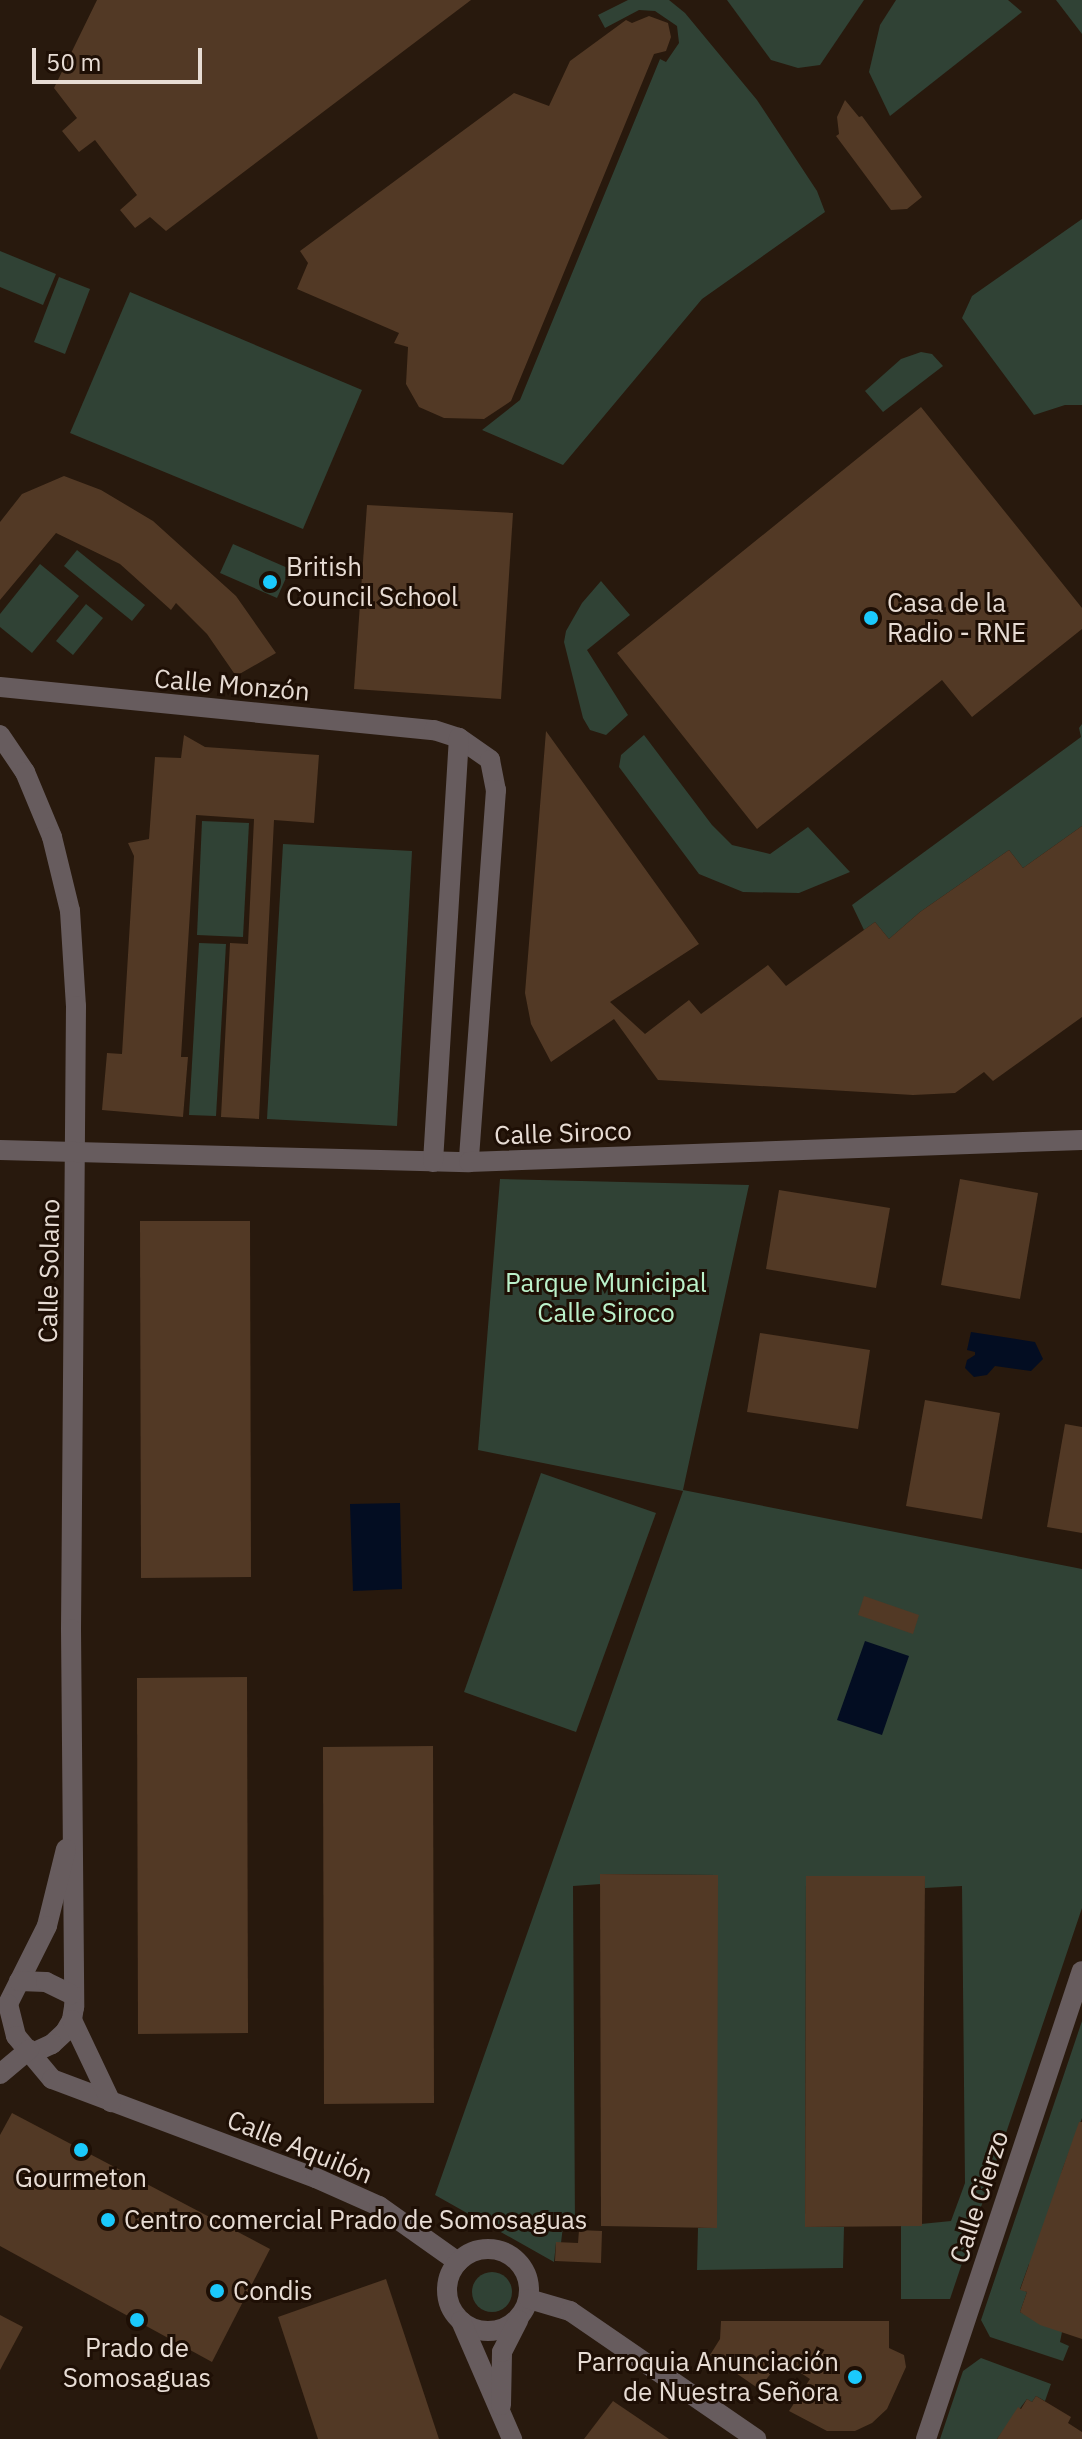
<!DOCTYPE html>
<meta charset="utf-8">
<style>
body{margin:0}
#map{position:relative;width:1082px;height:2439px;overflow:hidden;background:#28190d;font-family:"IBM Plex Sans",sans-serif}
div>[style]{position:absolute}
.green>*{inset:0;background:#304235}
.round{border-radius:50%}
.water>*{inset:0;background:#030d22}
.building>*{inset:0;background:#523925}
.street>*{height:20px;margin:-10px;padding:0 10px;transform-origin:10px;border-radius:10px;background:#675c5e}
.street>.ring{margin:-10px;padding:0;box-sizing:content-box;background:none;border:20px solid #675c5e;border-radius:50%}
.dots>*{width:22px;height:22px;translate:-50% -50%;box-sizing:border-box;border:4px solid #1e0f05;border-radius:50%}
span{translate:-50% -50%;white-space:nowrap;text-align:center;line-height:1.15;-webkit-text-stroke:6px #1e0f05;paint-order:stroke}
.poi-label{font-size:26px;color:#e7dcd4}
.left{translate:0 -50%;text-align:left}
.right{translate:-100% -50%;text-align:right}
.street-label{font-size:26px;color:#e7dcd4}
.park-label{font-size:26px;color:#bbf1ca}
.scale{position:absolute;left:32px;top:48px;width:170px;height:36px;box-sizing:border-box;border:4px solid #e7dcd4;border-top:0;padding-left:10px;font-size:24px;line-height:28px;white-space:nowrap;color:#e7dcd4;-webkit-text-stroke:6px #1e0f05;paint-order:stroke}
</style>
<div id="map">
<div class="green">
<i style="clip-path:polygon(628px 0,669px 0,685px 13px,757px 100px,817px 191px,825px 212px,702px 299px,563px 465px,482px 430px,520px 400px,660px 59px,666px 62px,679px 43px,677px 26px,655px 11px,639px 10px,605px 28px,598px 15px)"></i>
<i style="clip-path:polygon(727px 0,864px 0,820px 65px,798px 68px,771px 60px)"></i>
<i style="clip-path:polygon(896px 0,1008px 0,1022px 12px,890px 116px,869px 72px,880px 25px)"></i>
<i style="clip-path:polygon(1056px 0,1082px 0,1082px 34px)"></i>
<i style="clip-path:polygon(1082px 219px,1082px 405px,1065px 405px,1034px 415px,962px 318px,972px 296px)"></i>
<i style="clip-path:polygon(0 251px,56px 274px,43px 305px,0 287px)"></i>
<i style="clip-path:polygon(59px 277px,90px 289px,65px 354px,34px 342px)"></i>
<i style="clip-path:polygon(130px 292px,362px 390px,303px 529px,70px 433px)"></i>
<i style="clip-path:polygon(921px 352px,932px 354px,943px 366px,883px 412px,865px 391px,901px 359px)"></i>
<i style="clip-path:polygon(233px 544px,290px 569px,277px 598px,220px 573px)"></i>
<i style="clip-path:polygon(77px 550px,145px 605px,132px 621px,64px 566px)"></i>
<i style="clip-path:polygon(40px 564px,79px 596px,32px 653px,0 627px,0 614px)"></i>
<i style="clip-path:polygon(601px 581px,630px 615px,587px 650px,628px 715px,606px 735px,590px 730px,583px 718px,564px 642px,566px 631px,582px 603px)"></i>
<i style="clip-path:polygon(86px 604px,103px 618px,73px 655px,56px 641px)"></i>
<i style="clip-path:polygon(1082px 724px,1082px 826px,1023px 868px,1009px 850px,920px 912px,889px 939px,875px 922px,864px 930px,852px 905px,1081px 737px,1079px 728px)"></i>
<i style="clip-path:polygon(644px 735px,712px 825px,732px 845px,770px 854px,808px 827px,850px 872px,799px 893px,743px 892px,699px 874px,619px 767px,621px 755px)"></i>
<i style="clip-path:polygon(202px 821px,249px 823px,243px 937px,197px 935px)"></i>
<i style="clip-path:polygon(283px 844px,412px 851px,397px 1126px,267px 1119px)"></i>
<i style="clip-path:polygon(199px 943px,226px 944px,216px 1116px,189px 1115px)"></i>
<i style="clip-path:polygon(500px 1179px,749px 1185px,683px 1490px,1082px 1569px,1082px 1908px,950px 2299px,901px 2299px,901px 2226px,951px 2221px,965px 2183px,962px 1886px,925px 1888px,924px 1876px,806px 1876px,805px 2227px,844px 2227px,843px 2268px,697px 2270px,698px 2228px,717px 2227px,717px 1875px,601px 1874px,601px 1884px,573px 1886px,575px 2226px,563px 2226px,561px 2243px,556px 2243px,554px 2262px,435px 2195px,683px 1491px,478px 1450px)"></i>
<i style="clip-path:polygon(541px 1473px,656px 1513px,576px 1732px,464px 1692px)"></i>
<i style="clip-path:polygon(1082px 2021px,1082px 2118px,1063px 2168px,1036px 2267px,1029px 2264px,1020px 2289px,1027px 2292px,1020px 2312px,1062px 2332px,1060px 2342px,1069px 2346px,1063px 2361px,990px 2337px,981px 2320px)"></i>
<i class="round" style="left:472px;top:2272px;width:40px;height:40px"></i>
<i style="clip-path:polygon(981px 2358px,1051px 2384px,1045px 2401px,1036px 2396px,1032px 2402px,1027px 2399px,997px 2439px,940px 2439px,963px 2371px)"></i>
</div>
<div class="water">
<i style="clip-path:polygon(971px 1332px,1035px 1342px,1043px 1359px,1031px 1371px,995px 1366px,987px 1375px,974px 1377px,965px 1368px,967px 1360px,975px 1355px,975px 1352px,967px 1350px)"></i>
<i style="clip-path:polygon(400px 1503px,402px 1589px,353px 1591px,350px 1504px)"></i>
<i style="clip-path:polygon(865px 1641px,909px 1656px,882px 1735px,837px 1720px)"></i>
</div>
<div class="building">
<i style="clip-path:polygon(97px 0,471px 0,166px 231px,150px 217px,135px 228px,120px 210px,137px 195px,95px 140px,79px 152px,62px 131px,77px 118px,54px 88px)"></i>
<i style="clip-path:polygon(649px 16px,668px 23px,671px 37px,666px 51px,654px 54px,511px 401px,484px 419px,444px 418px,419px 407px,406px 384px,408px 347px,394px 343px,399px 333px,297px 289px,308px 263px,300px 251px,514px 93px,549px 106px,570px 61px,626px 20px,632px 23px)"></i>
<i style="clip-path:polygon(845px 100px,859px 117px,862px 116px,922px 197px,907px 209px,891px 210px,836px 136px,839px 134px,837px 117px)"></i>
<i style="clip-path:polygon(921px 407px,1082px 608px,1082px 629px,972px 717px,942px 680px,757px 829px,617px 653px)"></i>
<i style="clip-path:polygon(64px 476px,101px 490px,153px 521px,236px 596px,276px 653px,236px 676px,207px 634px,176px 603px,171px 610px,120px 564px,56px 533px,0 600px,0 522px,22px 494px)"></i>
<i style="clip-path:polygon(367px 505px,513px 513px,501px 699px,354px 689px)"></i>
<i style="clip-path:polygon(546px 731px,699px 944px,610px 1002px,645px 1034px,689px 1000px,701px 1014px,768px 965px,786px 986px,875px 922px,889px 939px,920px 912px,1009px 850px,1023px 868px,1082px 826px,1082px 1017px,993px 1081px,984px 1072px,955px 1093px,913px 1095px,658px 1080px,614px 1019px,551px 1062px,531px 1024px,525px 993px)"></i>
<i style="clip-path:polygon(184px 735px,205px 747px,319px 755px,314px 823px,274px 820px,259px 1119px,221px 1117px,230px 943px,248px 944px,254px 819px,196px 815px,181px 1057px,188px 1057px,183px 1117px,102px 1110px,107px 1053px,122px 1054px,134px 856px,128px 843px,149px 839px,155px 757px,181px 758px)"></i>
<i style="clip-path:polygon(960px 1179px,1038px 1193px,1020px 1299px,941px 1285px)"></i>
<i style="clip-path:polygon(779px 1190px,890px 1208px,876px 1288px,766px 1269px)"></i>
<i style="clip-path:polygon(140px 1221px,250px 1221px,251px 1577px,141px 1578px)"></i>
<i style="clip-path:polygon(760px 1333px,870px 1350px,858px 1429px,747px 1412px)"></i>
<i style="clip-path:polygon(925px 1400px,1000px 1413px,982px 1519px,906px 1506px)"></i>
<i style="clip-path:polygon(1065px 1424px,1082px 1427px,1082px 1533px,1047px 1527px)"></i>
<i style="clip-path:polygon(864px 1596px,919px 1615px,913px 1634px,858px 1615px)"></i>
<i style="clip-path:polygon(247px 1677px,248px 2033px,138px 2034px,137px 1678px)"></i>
<i style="clip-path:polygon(433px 1746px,434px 2103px,324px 2104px,323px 1747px)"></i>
<i style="clip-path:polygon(600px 1874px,718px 1875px,717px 2228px,601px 2226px)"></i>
<i style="clip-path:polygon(806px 1876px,925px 1876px,922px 2226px,805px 2227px)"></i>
<i style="clip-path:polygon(12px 2113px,270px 2249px,212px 2362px,0 2246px,0 2135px)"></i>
<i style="clip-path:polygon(1079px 2122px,1082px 2122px,1082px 2339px,1040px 2325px,1020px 2312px,1027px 2292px,1020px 2290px)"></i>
<i style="clip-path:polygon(579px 2230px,602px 2231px,601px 2263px,555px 2261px,556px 2242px,578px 2243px)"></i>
<i style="clip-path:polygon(386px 2279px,439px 2439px,318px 2439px,278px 2317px)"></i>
<i style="clip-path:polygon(0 2315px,23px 2327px,0 2370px)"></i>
<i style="clip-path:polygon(721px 2321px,889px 2321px,889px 2348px,904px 2355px,906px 2367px,887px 2409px,872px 2423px,855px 2431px,827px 2431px,789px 2411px,810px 2379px,781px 2360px,759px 2389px,710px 2355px,720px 2339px)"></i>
<i style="clip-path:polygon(1036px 2396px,1071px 2417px,1068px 2423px,1082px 2432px,1082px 2439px,997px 2439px,1018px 2407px,1021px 2409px,1027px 2399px,1032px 2402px)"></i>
<i style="clip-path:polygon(613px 2401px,669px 2439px,584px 2439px)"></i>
</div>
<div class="street">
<i style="left:0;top:687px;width:436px;rotate:5.7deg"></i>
<i style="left:434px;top:730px;width:26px;rotate:18deg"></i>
<i style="left:459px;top:738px;width:38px;rotate:35deg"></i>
<i style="left:490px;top:760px;width:31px;rotate:79deg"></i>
<i style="left:496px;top:790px;width:373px;rotate:94.2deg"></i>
<i style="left:0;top:735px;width:45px;rotate:56deg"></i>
<i style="left:25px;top:772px;width:70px;rotate:67.4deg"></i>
<i style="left:52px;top:837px;width:76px;rotate:76.3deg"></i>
<i style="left:70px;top:911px;width:95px;rotate:86.4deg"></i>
<i style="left:76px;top:1006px;width:623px;rotate:90.46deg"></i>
<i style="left:71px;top:1629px;width:378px;rotate:89.5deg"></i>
<i style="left:74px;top:2007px;width:13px;rotate:99deg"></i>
<i style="left:72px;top:2020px;width:14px;rotate:120deg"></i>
<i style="left:65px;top:2032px;width:18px;rotate:137deg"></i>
<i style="left:52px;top:2044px;width:21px;rotate:155deg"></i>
<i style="left:0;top:1150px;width:469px;rotate:1.5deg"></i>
<i style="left:469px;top:1162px;width:613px;rotate:-2.06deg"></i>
<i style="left:433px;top:1162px;width:425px;rotate:-86.5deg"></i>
<i style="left:66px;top:1849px;width:79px;rotate:103.9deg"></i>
<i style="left:47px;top:1926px;width:87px;rotate:116.6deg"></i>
<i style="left:8px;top:2004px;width:33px;rotate:76deg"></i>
<i style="left:16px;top:2036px;width:56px;rotate:50.1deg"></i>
<i style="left:52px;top:2079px;width:282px;rotate:20.6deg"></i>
<i style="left:316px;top:2178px;width:69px;rotate:24deg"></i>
<i style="left:379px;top:2206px;width:97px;rotate:35.3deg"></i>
<i style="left:19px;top:1981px;width:27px;rotate:2deg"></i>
<i style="left:46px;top:1982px;width:28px;rotate:26deg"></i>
<i style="left:72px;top:2020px;width:91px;rotate:64.6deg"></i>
<i style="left:0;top:2074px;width:38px;rotate:-40deg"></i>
<i class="ring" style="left:447px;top:2249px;width:62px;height:62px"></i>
<i style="left:529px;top:2299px;width:43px;rotate:16.3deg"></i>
<i style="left:570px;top:2311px;width:226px;rotate:34.5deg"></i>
<i style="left:461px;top:2321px;width:129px;rotate:66.6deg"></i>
<i style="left:501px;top:2405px;width:53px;rotate:-88.9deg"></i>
<i style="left:502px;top:2352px;width:36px;rotate:-63deg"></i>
<i style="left:926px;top:2439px;width:493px;rotate:-71.6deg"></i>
</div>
<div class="dots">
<i style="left:270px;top:582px;background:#1bc9fc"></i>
<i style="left:871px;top:618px;background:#1bc9fc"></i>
<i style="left:81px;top:2150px;background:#1bc9fc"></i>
<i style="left:108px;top:2220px;background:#1bc9fc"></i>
<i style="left:217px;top:2291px;background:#1bc9fc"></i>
<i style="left:137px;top:2320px;background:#1bc9fc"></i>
<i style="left:855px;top:2377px;background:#1bc9fc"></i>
</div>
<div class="poi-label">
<span class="left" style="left:286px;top:582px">British<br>Council School</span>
<span class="left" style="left:887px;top:618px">Casa de la<br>Radio - RNE</span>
<span style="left:81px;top:2178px">Gourmeton</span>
<span class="left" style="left:124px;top:2220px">Centro comercial Prado de Somosaguas</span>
<span class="left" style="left:233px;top:2291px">Condis</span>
<span style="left:137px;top:2363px">Prado de<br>Somosaguas</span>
<span class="right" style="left:839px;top:2377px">Parroquia Anunciación<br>de Nuestra Señora</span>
</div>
<div class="street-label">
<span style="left:232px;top:685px;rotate:5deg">Calle Monzón</span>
<span style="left:563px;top:1133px;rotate:-2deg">Calle Siroco</span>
<span style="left:49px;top:1271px;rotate:-89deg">Calle Solano</span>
<span style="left:300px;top:2147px;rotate:22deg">Calle Aquilón</span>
<span style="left:979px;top:2197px;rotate:-72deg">Calle Cierzo</span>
</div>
<div class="park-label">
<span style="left:606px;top:1298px">Parque Municipal<br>Calle Siroco</span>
</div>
<div class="scale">50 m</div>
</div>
